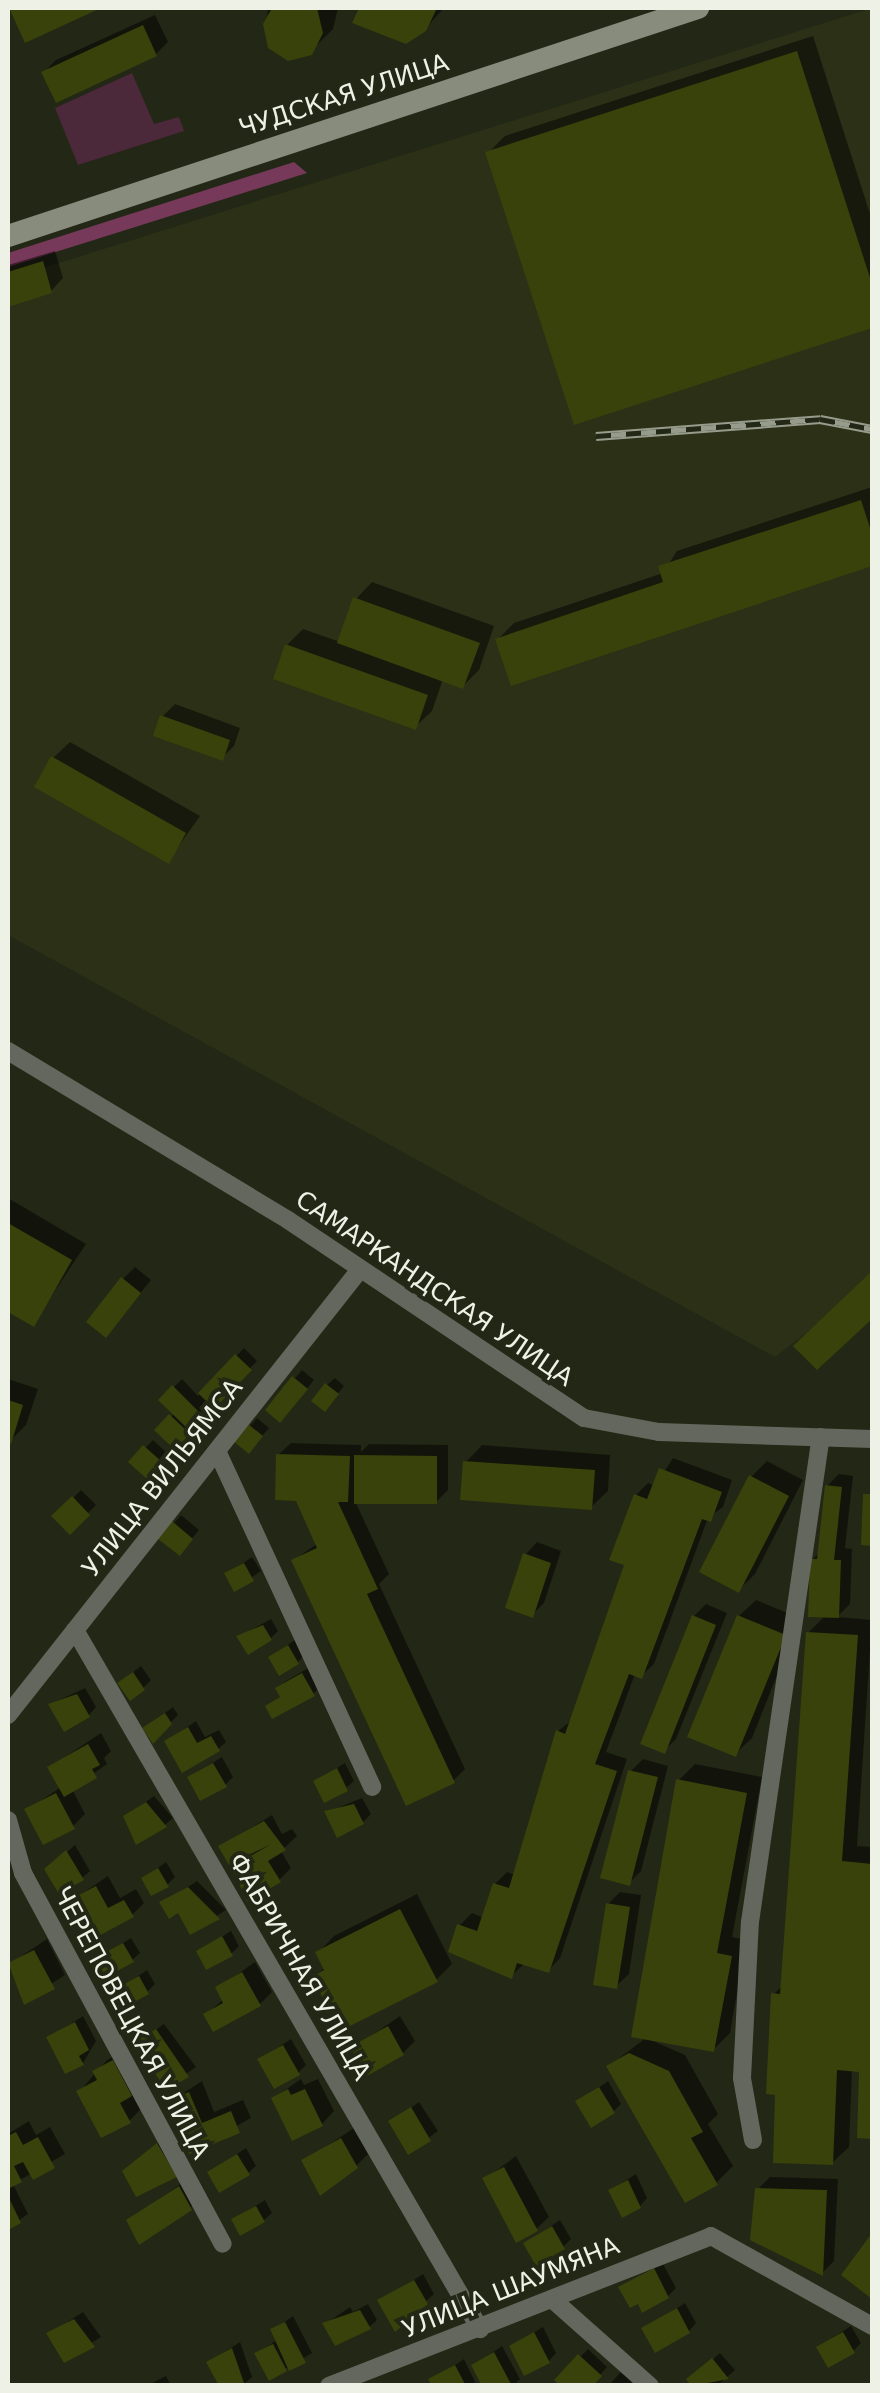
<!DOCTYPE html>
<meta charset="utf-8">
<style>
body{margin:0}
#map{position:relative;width:880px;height:2393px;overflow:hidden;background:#232715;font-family:"DejaVu Sans",sans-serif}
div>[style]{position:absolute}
.built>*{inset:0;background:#2b3017}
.green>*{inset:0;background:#4b283a}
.forest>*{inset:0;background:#77395a}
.shadow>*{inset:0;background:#0007}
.building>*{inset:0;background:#39420a}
.minor>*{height:18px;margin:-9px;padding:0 9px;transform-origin:9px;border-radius:9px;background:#64675d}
.secondary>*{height:22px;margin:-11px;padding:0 11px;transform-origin:11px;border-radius:11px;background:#888c7d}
.rail>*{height:9px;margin-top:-4.5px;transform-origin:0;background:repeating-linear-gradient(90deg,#232715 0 15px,#979b8c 0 30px);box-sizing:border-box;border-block:2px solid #979b8c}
span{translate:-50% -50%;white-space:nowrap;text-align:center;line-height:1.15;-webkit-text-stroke:8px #232715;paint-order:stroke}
.street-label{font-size:25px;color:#eef1e5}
.frame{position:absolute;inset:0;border:10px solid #eef1e5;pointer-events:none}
</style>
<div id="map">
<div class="built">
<i style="clip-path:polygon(872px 8px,872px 1282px,775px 1357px,8px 935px,8px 279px)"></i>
</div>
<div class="green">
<i style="clip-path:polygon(132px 73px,154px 124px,179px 117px,184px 131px,78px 165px,55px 108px)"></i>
</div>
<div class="forest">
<i style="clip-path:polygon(294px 162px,307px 173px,8px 267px,8px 253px)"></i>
</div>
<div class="shadow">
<i style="clip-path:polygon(268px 8px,338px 8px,333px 29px,316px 46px,265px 32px)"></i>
<i style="clip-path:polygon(362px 8px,444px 8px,425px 29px,356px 22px)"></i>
<i style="clip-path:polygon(155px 15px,168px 42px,156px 54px,44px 72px,56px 60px)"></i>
<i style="clip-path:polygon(813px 36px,872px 220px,872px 325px,576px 421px,488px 153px,505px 136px)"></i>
<i style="clip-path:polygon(55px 251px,63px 278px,51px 291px,8px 304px,8px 265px)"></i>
<i style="clip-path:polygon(872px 487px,872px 563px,513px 683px,498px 639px,514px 623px,663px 573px,677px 551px)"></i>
<i style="clip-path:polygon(372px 582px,494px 626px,479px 670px,463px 686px,443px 679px,432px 711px,415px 727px,287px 645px,303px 629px,340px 642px,356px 599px)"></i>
<i style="clip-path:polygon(175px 704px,240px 728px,234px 746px,222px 758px,163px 716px)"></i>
<i style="clip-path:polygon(70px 742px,200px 816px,168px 861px,53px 758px)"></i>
<i style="clip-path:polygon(8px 1198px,86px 1244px,33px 1324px,8px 1309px)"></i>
<i style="clip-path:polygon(135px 1267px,151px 1280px,106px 1335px,123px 1279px)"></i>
<i style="clip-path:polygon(244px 1348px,257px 1361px,175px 1447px,158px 1430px,175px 1413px,161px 1400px,182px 1379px,198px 1396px)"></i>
<i style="clip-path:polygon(302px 1370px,314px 1380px,288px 1412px,268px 1410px)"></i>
<i style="clip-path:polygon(335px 1378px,344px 1386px,332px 1401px,327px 1385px)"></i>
<i style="clip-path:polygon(8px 1379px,38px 1389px,26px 1425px,10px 1441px)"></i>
<i style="clip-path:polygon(257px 1418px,269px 1428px,256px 1443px,237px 1441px)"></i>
<i style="clip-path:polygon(153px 1440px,167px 1453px,146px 1475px,132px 1462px)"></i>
<i style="clip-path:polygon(291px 1443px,361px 1445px,361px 1452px,369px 1444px,448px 1445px,448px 1490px,436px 1502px,355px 1501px,389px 1574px,379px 1584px,465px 1769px,453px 1781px,294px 1560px,318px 1543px,278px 1455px)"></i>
<i style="clip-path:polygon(482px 1445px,610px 1455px,608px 1491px,591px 1507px,466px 1462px)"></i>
<i style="clip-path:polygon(673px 1458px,732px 1480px,723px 1507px,708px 1518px,654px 1664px,641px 1676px,635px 1674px,606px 1752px,627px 1759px,560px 1958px,548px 1971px,525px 1963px,511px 1976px,460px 1925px,472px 1913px,484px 1918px,495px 1884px,507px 1872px,515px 1875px,558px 1731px,572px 1720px,627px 1563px,636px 1495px,648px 1483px,655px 1486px)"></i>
<i style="clip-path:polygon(767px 1461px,803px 1480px,755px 1574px,739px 1590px,751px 1477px)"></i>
<i style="clip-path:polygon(839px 1474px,853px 1476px,845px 1548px,852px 1549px,850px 1604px,837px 1617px,872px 1620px,857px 1846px,872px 1847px,872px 2136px,859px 2136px,862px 2070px,852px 2069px,849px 2147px,832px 2163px,778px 2092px,774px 1994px,783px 1985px,808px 1633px,826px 1615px,812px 1560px,820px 1552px,827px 1486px)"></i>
<i style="clip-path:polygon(81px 1490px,96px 1505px,70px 1531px,55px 1516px)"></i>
<i style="clip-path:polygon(181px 1515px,199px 1530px,187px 1545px,174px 1523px)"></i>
<i style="clip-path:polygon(537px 1542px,561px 1551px,544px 1603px,532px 1615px,525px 1555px)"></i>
<i style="clip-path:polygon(252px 1557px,261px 1571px,235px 1589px,227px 1574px)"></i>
<i style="clip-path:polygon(756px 1600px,800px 1618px,752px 1738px,735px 1754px,739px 1616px)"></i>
<i style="clip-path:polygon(706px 1604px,727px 1613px,676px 1739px,664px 1751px,694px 1616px)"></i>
<i style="clip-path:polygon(271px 1619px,278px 1631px,271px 1638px,240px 1636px)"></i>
<i style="clip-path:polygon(296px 1639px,305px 1654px,298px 1662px,271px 1657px)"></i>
<i style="clip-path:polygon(141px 1666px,151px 1680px,143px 1688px,128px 1676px)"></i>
<i style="clip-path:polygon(310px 1667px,321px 1686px,313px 1694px,268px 1706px,282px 1695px,278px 1688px,286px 1681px)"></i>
<i style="clip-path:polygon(85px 1688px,96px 1707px,89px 1715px,51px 1704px)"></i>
<i style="clip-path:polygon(173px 1707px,178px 1715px,153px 1740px,145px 1728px)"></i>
<i style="clip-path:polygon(196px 1721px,205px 1737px,219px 1730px,226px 1742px,218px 1749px,167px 1741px)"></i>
<i style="clip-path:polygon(101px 1733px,111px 1751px,104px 1758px,107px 1764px,72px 1789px,85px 1814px,73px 1826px,27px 1810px,61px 1787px,50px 1767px)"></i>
<i style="clip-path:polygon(222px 1757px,233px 1777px,225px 1785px,190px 1777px)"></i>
<i style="clip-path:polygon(643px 1759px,668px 1766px,641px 1871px,629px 1883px,631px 1771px)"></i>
<i style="clip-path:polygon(345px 1763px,354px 1781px,346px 1788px,316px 1781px)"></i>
<i style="clip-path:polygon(695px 1764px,762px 1777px,732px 1937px,746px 1940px,730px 2033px,713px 2050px,653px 2041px,685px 2055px,718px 2114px,708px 2124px,733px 2166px,716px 2183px,609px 2066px,647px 2037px,678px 1781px)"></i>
<i style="clip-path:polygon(154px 1796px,173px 1818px,165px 1825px,126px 1816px)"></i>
<i style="clip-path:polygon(362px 1798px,371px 1814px,363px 1822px,327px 1812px)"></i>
<i style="clip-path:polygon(272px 1815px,282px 1834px,292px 1829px,297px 1836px,281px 1851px,291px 1868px,279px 1880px,235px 1868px,251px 1852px,221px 1846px)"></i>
<i style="clip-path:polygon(75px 1845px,90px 1871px,82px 1878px,55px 1862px)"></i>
<i style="clip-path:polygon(166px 1862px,175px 1877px,167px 1885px,144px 1878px)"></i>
<i style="clip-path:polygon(108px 1876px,120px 1898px,136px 1889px,144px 1903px,132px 1915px,86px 1922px,67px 1904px)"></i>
<i style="clip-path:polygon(197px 1881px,226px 1910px,191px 1932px,179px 1910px,163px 1903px)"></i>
<i style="clip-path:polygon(620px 1892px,641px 1895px,629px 1974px,616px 1986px,608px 1904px)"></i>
<i style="clip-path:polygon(417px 1894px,452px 1964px,436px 1980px,315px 1977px,325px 1967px,318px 1953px,334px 1936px)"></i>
<i style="clip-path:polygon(231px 1931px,239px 1946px,231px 1954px,199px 1951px)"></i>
<i style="clip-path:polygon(131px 1938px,140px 1953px,132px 1960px,98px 1959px)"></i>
<i style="clip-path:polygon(47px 1939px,65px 1975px,25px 2001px,8px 1965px)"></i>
<i style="clip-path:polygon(255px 1962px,272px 1992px,260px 2004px,206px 2014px,224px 1999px,218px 1988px)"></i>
<i style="clip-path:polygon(147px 1970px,155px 1984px,147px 1992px,116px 1991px)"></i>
<i style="clip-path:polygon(83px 2016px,96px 2041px,83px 2063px,49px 2038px)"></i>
<i style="clip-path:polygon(400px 2016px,415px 2041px,403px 2053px,353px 2048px)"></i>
<i style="clip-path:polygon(164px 2024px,196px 2067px,166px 2088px,140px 2041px)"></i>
<i style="clip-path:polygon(291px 2039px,306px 2065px,298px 2073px,260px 2059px)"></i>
<i style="clip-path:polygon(126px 2050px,141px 2109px,129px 2121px,79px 2092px,107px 2060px)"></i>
<i style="clip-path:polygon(301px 2079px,304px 2085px,318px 2079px,334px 2111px,322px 2124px,274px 2098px)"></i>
<i style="clip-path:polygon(202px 2081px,214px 2112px,243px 2100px,251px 2118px,191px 2151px,173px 2100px)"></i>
<i style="clip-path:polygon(608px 2081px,621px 2104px,613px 2112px,578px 2102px)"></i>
<i style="clip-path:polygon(419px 2102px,438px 2131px,409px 2152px,391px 2122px)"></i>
<i style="clip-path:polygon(29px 2121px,36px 2135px,50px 2127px,65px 2154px,13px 2184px,28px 2214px,8px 2228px,8px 2134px)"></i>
<i style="clip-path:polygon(354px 2128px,368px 2154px,356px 2166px,304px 2161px)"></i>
<i style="clip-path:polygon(170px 2133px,187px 2163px,175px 2175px,125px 2171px)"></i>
<i style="clip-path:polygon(246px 2148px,256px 2166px,248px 2173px,210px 2172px)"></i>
<i style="clip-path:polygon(516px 2156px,549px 2217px,536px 2229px,485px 2179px)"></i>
<i style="clip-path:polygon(636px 2174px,647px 2198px,640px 2206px,611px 2190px)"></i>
<i style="clip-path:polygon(192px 2176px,203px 2196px,190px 2208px,129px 2220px)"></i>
<i style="clip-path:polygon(770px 2177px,838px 2179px,834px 2261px,822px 2273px,758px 2189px)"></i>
<i style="clip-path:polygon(265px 2200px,272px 2213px,264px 2220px,234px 2220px)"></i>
<i style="clip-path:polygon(560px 2220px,571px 2239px,563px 2247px,526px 2243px)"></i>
<i style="clip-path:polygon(662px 2262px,676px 2288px,668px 2296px,621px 2287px)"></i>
<i style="clip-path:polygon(423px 2274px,434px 2294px,396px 2328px,381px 2301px)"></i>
<i style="clip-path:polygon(685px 2303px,696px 2323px,689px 2331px,644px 2329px)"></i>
<i style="clip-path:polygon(368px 2304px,377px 2320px,369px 2327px,325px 2324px,350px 2307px,353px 2312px)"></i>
<i style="clip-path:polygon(83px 2312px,101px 2337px,65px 2359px,49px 2334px)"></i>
<i style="clip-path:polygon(293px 2316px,312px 2353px,270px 2378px,257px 2354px,278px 2339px,273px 2330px)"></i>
<i style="clip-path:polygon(851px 2326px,861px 2343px,853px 2351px,819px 2347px)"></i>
<i style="clip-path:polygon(543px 2327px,556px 2353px,549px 2361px,512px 2346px)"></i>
<i style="clip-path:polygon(240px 2342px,252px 2377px,242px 2386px,209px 2362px)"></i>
<i style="clip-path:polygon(502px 2346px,520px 2379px,513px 2386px,484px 2386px,474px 2365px)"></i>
<i style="clip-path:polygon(588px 2349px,607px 2367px,590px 2386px,558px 2380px)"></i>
<i style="clip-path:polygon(720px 2353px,735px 2370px,717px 2386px,694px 2386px,689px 2380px)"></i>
<i style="clip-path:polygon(464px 2359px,477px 2386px,438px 2386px,435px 2378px)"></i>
<i style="clip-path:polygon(622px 2371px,633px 2381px,628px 2386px,608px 2386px)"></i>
<i style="clip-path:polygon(166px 2376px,171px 2386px,151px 2386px,154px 2382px)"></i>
</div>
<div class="building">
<i style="clip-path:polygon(15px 8px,101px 8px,25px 43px,10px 10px)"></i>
<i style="clip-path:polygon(272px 8px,317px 8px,323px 33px,312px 55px,288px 61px,268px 48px,263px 24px)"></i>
<i style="clip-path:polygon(359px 8px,437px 8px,426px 31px,406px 44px,352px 23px)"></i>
<i style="clip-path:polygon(143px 25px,157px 56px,56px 103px,41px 72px)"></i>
<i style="clip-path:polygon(797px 51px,872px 284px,872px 328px,574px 425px,485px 152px)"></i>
<i style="clip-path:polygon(43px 261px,52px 293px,8px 307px,8px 272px)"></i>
<i style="clip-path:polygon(861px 500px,872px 534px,872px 566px,511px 686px,495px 639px,663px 582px,658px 566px)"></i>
<i style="clip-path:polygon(353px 597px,480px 643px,463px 689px,337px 643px)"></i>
<i style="clip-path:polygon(285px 644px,428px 695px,416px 730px,273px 679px)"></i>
<i style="clip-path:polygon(160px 715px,230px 740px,223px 761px,153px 736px)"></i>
<i style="clip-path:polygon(51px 756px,186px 833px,169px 864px,34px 787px)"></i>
<i style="clip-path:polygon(8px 1223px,72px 1260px,34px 1327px,8px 1312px)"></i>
<i style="clip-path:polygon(872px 1271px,872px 1319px,817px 1370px,793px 1346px)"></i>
<i style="clip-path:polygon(121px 1277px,141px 1293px,106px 1338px,86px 1322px)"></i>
<i style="clip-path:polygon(235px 1354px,252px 1370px,214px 1409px,198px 1393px)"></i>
<i style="clip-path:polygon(292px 1376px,308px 1389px,280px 1423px,265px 1410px)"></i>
<i style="clip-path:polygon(325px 1383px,339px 1394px,325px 1412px,311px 1401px)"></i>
<i style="clip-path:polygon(172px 1385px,205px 1418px,191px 1432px,158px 1400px)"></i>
<i style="clip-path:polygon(8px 1400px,23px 1405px,11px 1444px,8px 1443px)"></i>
<i style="clip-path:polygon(169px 1414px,190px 1434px,175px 1450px,154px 1430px)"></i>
<i style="clip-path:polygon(248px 1424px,263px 1436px,249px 1454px,233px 1441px)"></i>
<i style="clip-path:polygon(143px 1445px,162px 1462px,147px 1479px,128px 1462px)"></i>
<i style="clip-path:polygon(276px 1454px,350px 1456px,348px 1502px,338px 1502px,378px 1589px,367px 1594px,455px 1783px,406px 1806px,291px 1560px,317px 1548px,296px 1501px,275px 1500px)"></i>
<i style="clip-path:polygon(354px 1455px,437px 1456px,437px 1504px,354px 1504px)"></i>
<i style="clip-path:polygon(463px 1461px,595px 1470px,592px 1510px,460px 1500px)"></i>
<i style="clip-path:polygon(659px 1468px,722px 1492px,711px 1522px,702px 1519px,642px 1679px,629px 1674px,595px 1764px,617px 1771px,549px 1973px,517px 1963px,512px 1979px,448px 1952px,457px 1924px,477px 1931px,493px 1883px,509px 1888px,556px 1730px,565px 1734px,624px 1565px,609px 1560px,634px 1494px,647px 1499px)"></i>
<i style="clip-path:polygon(749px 1475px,789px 1496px,739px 1593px,699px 1572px)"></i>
<i style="clip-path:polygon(825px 1485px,842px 1487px,834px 1560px,841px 1560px,839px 1618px,808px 1617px,810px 1559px,817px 1559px)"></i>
<i style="clip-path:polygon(863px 1494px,872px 1494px,872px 1546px,861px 1545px)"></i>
<i style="clip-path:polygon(72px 1496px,90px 1515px,70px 1535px,51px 1516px)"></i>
<i style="clip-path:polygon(172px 1521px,193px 1539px,180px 1556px,158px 1539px)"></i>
<i style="clip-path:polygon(523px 1553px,551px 1563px,533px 1618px,505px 1608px)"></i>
<i style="clip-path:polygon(244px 1563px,254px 1581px,234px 1592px,224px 1573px)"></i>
<i style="clip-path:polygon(692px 1615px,716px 1625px,665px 1754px,640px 1744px)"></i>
<i style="clip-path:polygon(737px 1615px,786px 1635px,736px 1757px,687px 1737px)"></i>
<i style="clip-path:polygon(263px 1625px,272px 1640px,248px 1655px,236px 1636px)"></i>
<i style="clip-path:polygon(806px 1632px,858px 1635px,842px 1861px,872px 1864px,872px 2139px,857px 2138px,859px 2072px,837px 2070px,833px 2165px,773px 2163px,775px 2095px,766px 2094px,771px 1993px,780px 1994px)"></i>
<i style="clip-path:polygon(288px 1645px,299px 1664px,279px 1676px,268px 1657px)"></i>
<i style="clip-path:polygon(133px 1672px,145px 1690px,130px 1701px,117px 1683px)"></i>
<i style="clip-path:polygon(302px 1673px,315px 1696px,272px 1719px,265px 1706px,280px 1697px,275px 1688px)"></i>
<i style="clip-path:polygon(77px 1694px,90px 1717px,64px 1732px,48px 1704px)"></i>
<i style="clip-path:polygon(165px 1713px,172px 1724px,153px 1744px,142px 1728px)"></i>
<i style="clip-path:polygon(188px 1727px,197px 1743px,211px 1736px,220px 1751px,182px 1773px,164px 1741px)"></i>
<i style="clip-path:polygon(88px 1744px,100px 1765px,92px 1769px,97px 1778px,64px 1797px,47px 1767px)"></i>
<i style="clip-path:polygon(213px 1763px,227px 1787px,200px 1801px,187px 1777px)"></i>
<i style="clip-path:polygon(337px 1768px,348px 1791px,324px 1803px,313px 1781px)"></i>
<i style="clip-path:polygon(628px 1770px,658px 1777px,630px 1886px,600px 1878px)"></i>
<i style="clip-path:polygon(676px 1779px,747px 1793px,717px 1953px,732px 1956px,714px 2052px,631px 2037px)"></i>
<i style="clip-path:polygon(56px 1793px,75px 1829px,43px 1845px,24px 1809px)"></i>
<i style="clip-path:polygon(146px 1802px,167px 1827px,136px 1845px,123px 1816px)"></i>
<i style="clip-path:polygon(354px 1804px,364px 1824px,337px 1838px,324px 1811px)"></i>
<i style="clip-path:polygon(264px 1821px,286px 1850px,268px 1861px,281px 1882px,247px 1902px,232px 1867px,271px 1844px,229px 1865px,218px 1846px)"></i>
<i style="clip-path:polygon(66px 1850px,84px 1880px,59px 1894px,44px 1869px)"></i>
<i style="clip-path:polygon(158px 1868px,169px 1887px,151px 1896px,141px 1878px)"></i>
<i style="clip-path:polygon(96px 1886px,108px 1908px,124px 1900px,134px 1917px,93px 1939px,85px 1925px,78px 1929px,64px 1903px)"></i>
<i style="clip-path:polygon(188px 1887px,220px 1919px,190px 1935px,178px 1913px,169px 1919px,159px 1902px)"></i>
<i style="clip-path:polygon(606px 1903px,630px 1907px,617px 1989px,593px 1985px)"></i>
<i style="clip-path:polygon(400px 1909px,438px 1982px,340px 2031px,312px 1977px,324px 1970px,315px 1952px)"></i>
<i style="clip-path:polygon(222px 1936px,233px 1956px,206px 1970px,196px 1951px)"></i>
<i style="clip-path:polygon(123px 1943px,134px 1962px,106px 1977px,95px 1958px)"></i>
<i style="clip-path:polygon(34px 1950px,55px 1989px,24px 2005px,8px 1963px)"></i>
<i style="clip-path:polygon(242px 1972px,261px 2006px,213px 2032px,203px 2014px,223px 2003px,215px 1987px)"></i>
<i style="clip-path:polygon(139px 1976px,149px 1994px,123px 2008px,113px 1990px)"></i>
<i style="clip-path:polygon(75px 2022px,89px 2050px,79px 2056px,84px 2065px,65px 2074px,46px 2037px)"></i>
<i style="clip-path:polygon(388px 2026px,404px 2055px,367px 2076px,350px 2047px)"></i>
<i style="clip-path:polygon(156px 2029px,189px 2077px,165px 2091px,137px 2040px)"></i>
<i style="clip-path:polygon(283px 2045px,300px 2075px,274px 2089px,257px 2059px)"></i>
<i style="clip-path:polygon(629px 2053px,669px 2071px,703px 2132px,691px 2138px,718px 2185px,685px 2203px,606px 2066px)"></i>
<i style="clip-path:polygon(113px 2060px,132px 2096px,120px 2103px,131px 2123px,101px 2138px,76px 2091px,97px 2080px,92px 2071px)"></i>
<i style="clip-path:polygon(599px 2087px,615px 2113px,591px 2128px,575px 2101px)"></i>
<i style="clip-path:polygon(288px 2089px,291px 2095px,305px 2089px,323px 2126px,292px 2141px,271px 2098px)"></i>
<i style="clip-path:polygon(189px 2092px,202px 2123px,231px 2111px,240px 2133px,189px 2154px,170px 2100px)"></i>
<i style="clip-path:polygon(411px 2107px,431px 2141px,408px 2155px,388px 2121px)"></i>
<i style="clip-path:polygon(16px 2132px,23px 2145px,38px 2137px,55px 2168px,33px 2180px,23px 2162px,14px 2166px,22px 2182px,8px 2189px,8px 2136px)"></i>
<i style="clip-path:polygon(341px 2138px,358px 2168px,320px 2196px,301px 2160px)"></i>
<i style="clip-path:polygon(157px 2143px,177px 2177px,136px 2197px,122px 2171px)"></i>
<i style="clip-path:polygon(237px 2154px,250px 2175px,219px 2193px,207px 2172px)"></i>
<i style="clip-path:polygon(504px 2167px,538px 2231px,516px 2243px,482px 2178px)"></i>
<i style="clip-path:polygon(628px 2180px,641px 2208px,622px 2218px,608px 2190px)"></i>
<i style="clip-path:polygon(179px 2186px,192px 2210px,139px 2245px,126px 2220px)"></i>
<i style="clip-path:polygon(755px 2188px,827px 2190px,823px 2276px,750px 2240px)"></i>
<i style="clip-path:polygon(8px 2196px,21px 2223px,8px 2230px)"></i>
<i style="clip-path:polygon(256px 2206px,265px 2222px,240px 2236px,231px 2219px)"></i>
<i style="clip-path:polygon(552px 2226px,565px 2249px,536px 2266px,523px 2243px)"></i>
<i style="clip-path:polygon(872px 2233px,872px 2299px,841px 2275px)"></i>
<i style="clip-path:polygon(654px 2268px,669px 2298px,642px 2313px,638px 2304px,630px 2308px,618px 2287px)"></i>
<i style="clip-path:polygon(414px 2280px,428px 2304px,395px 2332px,377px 2300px)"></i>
<i style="clip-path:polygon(677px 2308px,690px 2333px,655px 2353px,641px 2328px)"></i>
<i style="clip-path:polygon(360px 2310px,371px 2329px,335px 2346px,322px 2323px)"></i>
<i style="clip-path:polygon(74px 2319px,95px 2347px,64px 2363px,46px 2333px)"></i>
<i style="clip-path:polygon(285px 2322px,306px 2363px,289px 2371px,270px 2329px)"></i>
<i style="clip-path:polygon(534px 2332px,550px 2363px,524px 2376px,509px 2346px)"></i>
<i style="clip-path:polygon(843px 2332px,855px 2353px,828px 2368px,816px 2347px)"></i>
<i style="clip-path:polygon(273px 2344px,287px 2371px,269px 2381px,254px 2353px)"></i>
<i style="clip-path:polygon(232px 2348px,245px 2386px,219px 2386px,206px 2362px)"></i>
<i style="clip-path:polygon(494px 2352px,512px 2386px,482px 2386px,471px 2365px)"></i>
<i style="clip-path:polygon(578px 2354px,602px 2376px,593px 2386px,560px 2386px,554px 2380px)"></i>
<i style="clip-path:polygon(712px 2358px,729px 2379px,691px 2386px,686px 2379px)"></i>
<i style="clip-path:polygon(455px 2365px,466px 2386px,432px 2386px,428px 2379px)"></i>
</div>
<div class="minor">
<i style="left:8px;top:1051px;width:327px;rotate:31.1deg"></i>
<i style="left:288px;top:1220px;width:356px;rotate:33.8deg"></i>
<i style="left:584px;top:1418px;width:76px;rotate:10.6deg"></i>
<i style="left:659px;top:1432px;width:213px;rotate:1.9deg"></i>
<i style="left:217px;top:1451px;width:370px;rotate:65.2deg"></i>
<i style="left:75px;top:1630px;width:808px;rotate:59.91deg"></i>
<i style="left:8px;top:1715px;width:565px;rotate:-51.69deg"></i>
<i style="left:8px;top:1820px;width:55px;rotate:74.2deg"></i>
<i style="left:23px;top:1873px;width:421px;rotate:61.7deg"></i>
<i style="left:753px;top:2140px;width:63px;rotate:-100.1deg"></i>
<i style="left:742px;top:2078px;width:156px;rotate:-87.1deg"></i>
<i style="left:750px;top:1922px;width:490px;rotate:-81.7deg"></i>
<i style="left:552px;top:2299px;width:131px;rotate:41.6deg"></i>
<i style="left:329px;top:2386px;width:410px;rotate:-21.4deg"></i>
<i style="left:711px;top:2236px;width:184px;rotate:29.2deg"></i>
</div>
<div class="secondary">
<i style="left:8px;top:236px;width:727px;rotate:-18.29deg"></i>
</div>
<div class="rail">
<i style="left:596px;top:436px;width:225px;rotate:-4.3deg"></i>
<i style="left:820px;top:419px;width:53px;rotate:10.9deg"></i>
</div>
<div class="street-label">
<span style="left:344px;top:96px;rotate:-18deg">ЧУДСКАЯ УЛИЦА</span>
<span style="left:434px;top:1289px;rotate:34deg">САМАРКАНДСКАЯ УЛИЦА</span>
<span style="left:163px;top:1478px;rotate:-52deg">УЛИЦА ВИЛЬЯМСА</span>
<span style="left:299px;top:1967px;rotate:60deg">ФАБРИЧНАЯ УЛИЦА</span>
<span style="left:131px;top:2023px;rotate:62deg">ЧЕРЕПОВЕЦКАЯ УЛИЦА</span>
<span style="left:511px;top:2288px;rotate:-22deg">УЛИЦА ШАУМЯНА</span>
</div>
<div class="frame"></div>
</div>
